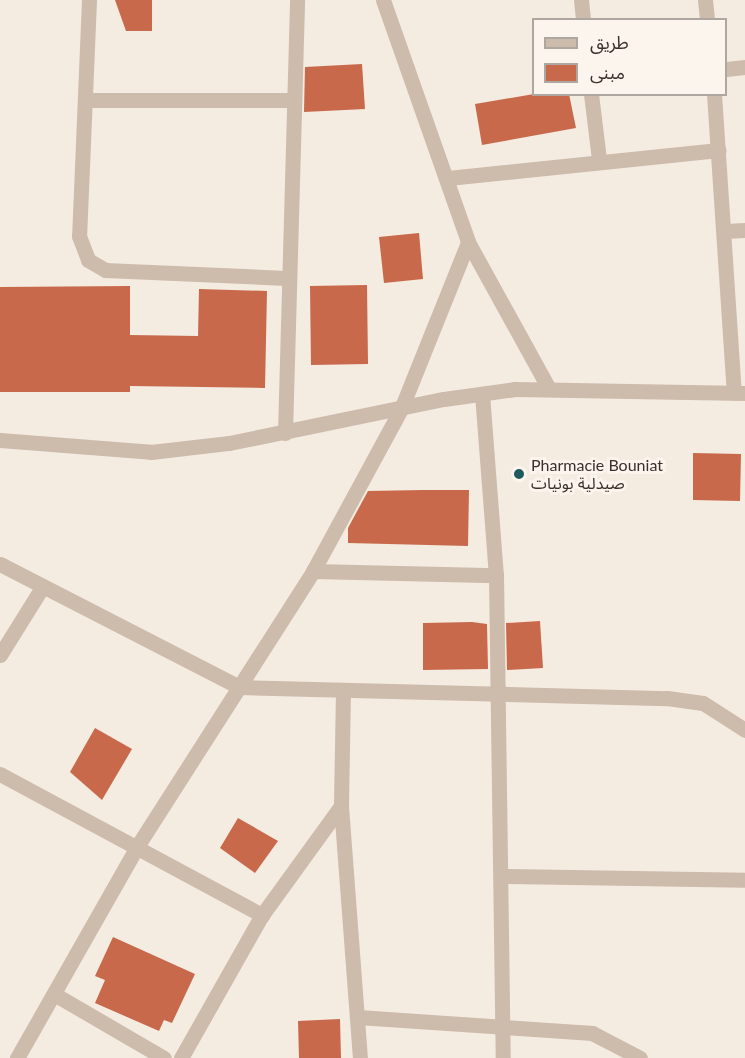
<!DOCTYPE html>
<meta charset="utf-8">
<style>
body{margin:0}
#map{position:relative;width:745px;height:1058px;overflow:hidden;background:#f4ebe1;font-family:Lato,"Noto Sans Arabic",sans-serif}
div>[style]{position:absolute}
.building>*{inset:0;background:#c8694b}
.minor>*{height:15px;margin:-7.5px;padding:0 7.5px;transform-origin:7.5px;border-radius:7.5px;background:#cdbbac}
.dots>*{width:16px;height:16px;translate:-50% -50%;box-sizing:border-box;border:3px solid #fbf5ee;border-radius:50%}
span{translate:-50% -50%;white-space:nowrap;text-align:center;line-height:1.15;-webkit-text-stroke:6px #fbf5ee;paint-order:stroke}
.poi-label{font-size:16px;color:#3b302b}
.left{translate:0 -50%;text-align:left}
.legend{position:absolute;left:532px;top:18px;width:195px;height:78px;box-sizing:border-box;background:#fbf5ee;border:2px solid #aea6a0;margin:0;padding:8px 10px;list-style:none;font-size:18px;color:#3b302b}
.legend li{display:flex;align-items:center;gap:12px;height:30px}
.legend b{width:30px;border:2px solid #aea6a0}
</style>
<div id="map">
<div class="building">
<i style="clip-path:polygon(115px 0,152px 0,152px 31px,126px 31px)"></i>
<i style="clip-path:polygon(362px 64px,365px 109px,304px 112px,305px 67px)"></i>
<i style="clip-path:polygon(534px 94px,569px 94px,576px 128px,482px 145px,475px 104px)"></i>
<i style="clip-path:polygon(419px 233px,423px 279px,384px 283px,379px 237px)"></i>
<i style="clip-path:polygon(367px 285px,368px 364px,311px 365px,310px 286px)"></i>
<i style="clip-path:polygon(130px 286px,130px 335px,198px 336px,199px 289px,267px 291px,265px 388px,130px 386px,130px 392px,0 392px,0 287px)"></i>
<i style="clip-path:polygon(693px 453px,741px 454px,740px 501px,693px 500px)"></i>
<i style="clip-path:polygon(423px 490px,469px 490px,468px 546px,348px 543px,348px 528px,368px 491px)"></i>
<i style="clip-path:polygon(540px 621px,543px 668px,507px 670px,506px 623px)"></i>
<i style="clip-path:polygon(472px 622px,487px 624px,488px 669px,423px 670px,423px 623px)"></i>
<i style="clip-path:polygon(95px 728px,132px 749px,102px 800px,70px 772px)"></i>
<i style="clip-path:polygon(238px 818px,278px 841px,255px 873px,220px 848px)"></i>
<i style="clip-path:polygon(113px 937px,195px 974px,172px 1023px,164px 1020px,159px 1031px,95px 1003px,105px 980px,95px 976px)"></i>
<i style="clip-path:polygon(340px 1019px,341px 1058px,299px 1058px,298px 1021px)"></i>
</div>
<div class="minor">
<i style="left:89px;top:0;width:236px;rotate:92.4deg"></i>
<i style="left:79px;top:236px;width:26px;rotate:69deg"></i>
<i style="left:88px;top:260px;width:20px;rotate:30deg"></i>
<i style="left:105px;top:270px;width:181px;rotate:2.5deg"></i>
<i style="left:383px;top:0;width:256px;rotate:70.6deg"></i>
<i style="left:468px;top:242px;width:166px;rotate:61.1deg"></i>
<i style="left:581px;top:0;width:20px;rotate:84deg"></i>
<i style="left:705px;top:0;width:20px;rotate:84deg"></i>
<i style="left:726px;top:69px;width:19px;rotate:-6deg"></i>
<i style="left:591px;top:94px;width:65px;rotate:83deg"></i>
<i style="left:714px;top:94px;width:299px;rotate:86.2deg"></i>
<i style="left:85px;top:100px;width:208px"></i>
<i style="left:448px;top:178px;width:272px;rotate:-5.9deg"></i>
<i style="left:725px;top:231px;width:20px;rotate:-3deg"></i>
<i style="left:482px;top:394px;width:182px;rotate:85.6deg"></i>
<i style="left:496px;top:575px;width:483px;rotate:89.2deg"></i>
<i style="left:285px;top:433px;width:433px;rotate:-88.4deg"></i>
<i style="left:0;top:440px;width:151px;rotate:4.5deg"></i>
<i style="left:151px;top:452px;width:79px;rotate:-6.6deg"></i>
<i style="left:229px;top:443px;width:219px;rotate:-11.6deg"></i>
<i style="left:444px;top:399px;width:72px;rotate:-8deg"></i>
<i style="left:515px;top:389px;width:230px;rotate:1deg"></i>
<i style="left:0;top:564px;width:269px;rotate:27.2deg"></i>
<i style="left:239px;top:687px;width:428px;rotate:1.5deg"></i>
<i style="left:667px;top:698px;width:36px;rotate:8deg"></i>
<i style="left:703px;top:703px;width:50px;rotate:32.7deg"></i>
<i style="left:313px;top:571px;width:183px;rotate:1.3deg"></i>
<i style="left:0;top:655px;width:81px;rotate:-58.1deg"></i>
<i style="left:343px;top:690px;width:116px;rotate:91deg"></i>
<i style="left:341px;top:806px;width:253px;rotate:85.7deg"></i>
<i style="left:0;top:774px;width:298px;rotate:28.3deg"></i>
<i style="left:503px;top:876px;width:242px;rotate:0.9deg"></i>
<i style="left:54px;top:994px;width:127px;rotate:30.2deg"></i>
<i style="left:358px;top:1017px;width:235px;rotate:3.9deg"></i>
<i style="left:592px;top:1033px;width:54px;rotate:27.5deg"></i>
<i style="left:17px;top:1058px;width:245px;rotate:-60.4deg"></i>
<i style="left:138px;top:845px;width:325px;rotate:-57.4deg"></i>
<i style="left:313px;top:571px;width:184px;rotate:-61.5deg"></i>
<i style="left:401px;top:409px;width:180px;rotate:-68.1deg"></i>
<i style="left:181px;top:1058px;width:164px;rotate:-60.5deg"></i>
<i style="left:262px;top:915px;width:135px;rotate:-54.1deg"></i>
</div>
<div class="dots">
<i style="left:519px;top:474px;background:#1f5a5e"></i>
</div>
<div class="poi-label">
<span class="left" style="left:531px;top:474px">Pharmacie Bouniat<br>صيدلية بونيات</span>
</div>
<ul class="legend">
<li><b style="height:8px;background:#cdbbac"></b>طريق</li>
<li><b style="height:16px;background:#c8694b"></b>مبنى</li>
</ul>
</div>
